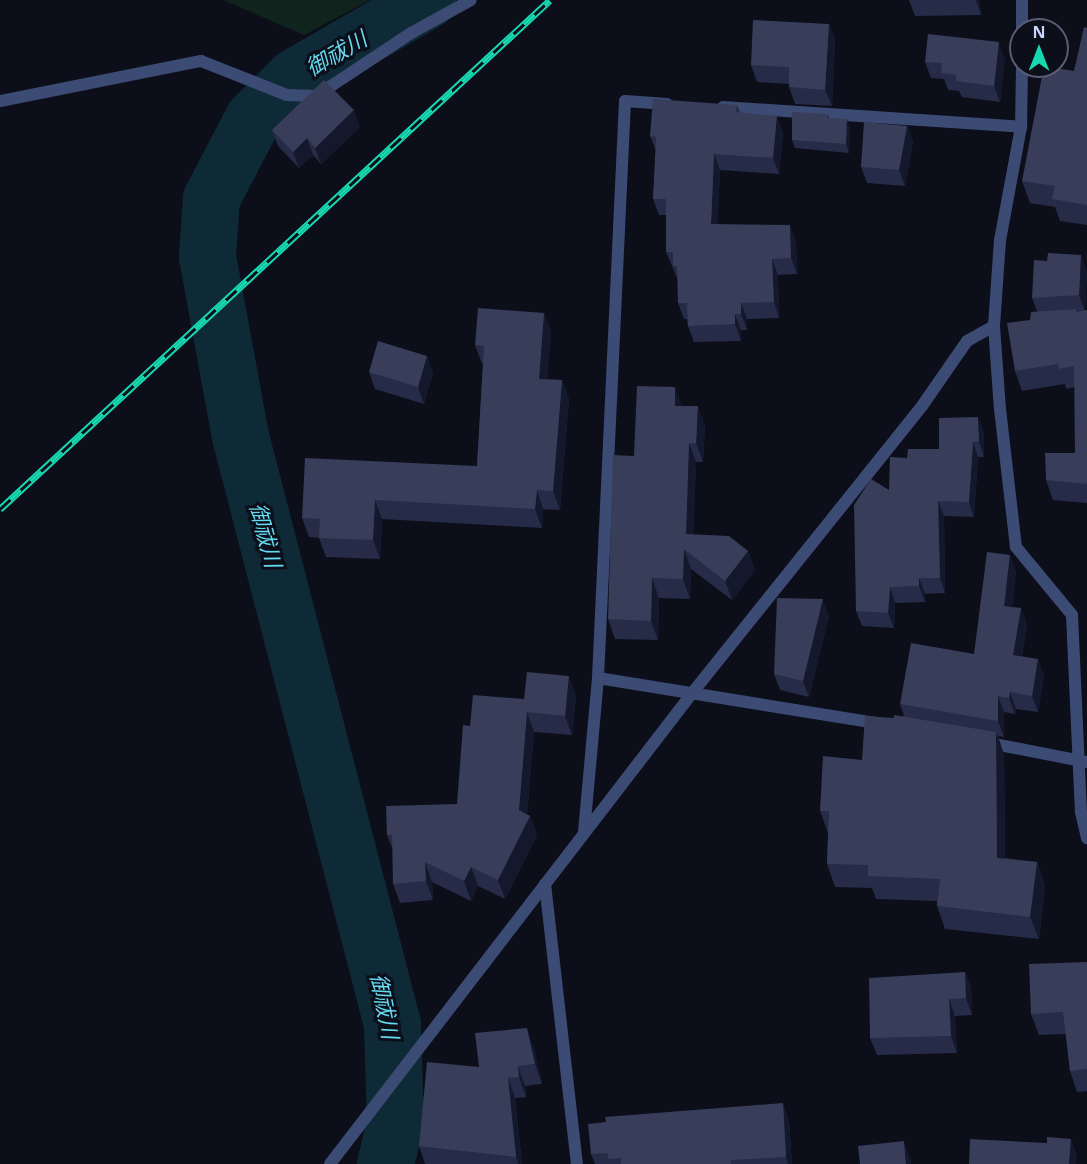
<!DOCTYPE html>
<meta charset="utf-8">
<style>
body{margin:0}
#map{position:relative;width:1087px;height:1164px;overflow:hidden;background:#0c0e1a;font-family:"Open Sans","Noto Sans JP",sans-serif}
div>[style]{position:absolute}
.green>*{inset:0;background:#10231d}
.river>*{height:57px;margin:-28.5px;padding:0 28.5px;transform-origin:28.5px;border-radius:28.5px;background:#0f2a37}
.street>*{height:12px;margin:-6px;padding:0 6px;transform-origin:6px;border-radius:6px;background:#3c4b74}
.rail>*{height:7px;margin-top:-3.5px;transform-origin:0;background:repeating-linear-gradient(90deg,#0c0e1a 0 14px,#17d9b1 0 28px);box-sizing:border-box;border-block:2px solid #17d9b1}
.wall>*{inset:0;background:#262b47}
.shaded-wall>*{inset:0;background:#14182d}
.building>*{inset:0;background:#383d5a}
span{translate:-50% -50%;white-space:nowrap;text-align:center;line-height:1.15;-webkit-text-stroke:6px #0c0e1a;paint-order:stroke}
.water-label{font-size:22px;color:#64d9ef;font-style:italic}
.north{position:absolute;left:1009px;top:18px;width:60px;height:60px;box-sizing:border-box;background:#0c0e1a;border:2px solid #585d74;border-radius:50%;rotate:0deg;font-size:16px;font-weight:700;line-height:24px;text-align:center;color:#cbd4fa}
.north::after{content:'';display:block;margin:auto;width:21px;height:27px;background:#17d9b1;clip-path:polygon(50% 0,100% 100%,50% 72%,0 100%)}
</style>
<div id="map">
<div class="green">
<i style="clip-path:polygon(223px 0,370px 0,304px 35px)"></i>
</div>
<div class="river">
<i style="left:385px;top:1164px;width:43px;rotate:-76.6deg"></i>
<i style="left:395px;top:1122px;width:98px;rotate:-91.8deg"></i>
<i style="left:392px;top:1024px;width:607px;rotate:-104.49deg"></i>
<i style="left:240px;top:436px;width:183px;rotate:-100.4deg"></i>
<i style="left:207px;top:256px;width:58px;rotate:-86.1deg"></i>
<i style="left:211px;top:198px;width:90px;rotate:-62.3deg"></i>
<i style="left:253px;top:118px;width:58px;rotate:-45deg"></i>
<i style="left:294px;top:77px;width:154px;rotate:-30.1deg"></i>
</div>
<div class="street">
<i style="left:1022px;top:30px;width:30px;rotate:-90deg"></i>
<i style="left:1022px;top:66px;width:61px;rotate:90.9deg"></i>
<i style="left:1021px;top:127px;width:115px;rotate:100.5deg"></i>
<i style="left:1000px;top:240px;width:86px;rotate:94deg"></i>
<i style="left:994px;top:326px;width:83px;rotate:85.9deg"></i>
<i style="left:1000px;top:409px;width:139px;rotate:83.4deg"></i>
<i style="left:1016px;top:547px;width:88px;rotate:50.5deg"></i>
<i style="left:1072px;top:615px;width:197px;rotate:87.4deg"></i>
<i style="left:1081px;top:812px;width:27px;rotate:77deg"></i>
<i style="left:0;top:101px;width:205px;rotate:-11.3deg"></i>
<i style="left:201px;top:61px;width:92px;rotate:21.6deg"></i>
<i style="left:287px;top:95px;width:29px;rotate:2deg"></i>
<i style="left:316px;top:96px;width:114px;rotate:-33.6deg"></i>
<i style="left:411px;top:33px;width:68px;rotate:-28.8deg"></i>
<i style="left:667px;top:104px;width:42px;rotate:-175.9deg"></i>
<i style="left:625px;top:101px;width:578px;rotate:92.68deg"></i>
<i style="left:598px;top:678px;width:287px;rotate:9.2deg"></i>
<i style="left:723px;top:107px;width:299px;rotate:3.8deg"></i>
<i style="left:984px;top:742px;width:105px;rotate:11deg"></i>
<i style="left:584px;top:832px;width:155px;rotate:-84.8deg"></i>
<i style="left:545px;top:884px;width:282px;rotate:83.5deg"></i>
<i style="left:330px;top:1164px;width:595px;rotate:-52.44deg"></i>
<i style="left:693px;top:692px;width:366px;rotate:-51.3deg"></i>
<i style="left:922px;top:406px;width:79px;rotate:-55.3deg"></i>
<i style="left:967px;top:341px;width:31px;rotate:-29deg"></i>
</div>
<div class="rail">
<i style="left:0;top:509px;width:749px;rotate:-42.78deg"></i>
</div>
<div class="wall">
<i style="clip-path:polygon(909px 0,979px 0,981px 15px,915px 16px)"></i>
<i style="clip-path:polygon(829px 24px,835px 40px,832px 106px,795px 104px,789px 87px,789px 84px,757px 82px,751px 65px)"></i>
<i style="clip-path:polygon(1087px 28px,1087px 225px,1060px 221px,1055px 207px,1030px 203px,1022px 181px,1074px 71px)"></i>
<i style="clip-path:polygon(1005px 59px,1000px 102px,962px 97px,959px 91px,948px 90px,944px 79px,931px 78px,925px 62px)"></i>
<i style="clip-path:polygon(737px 105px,740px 112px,783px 132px,779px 174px,720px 170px,717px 224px,796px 241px,797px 274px,778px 275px,779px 318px,747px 319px,747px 330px,741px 330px,741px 341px,694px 342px,688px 326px,687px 319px,684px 319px,678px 303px,678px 280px,666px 252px,666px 215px,659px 215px,653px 199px,656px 151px,650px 136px)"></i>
<i style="clip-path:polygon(828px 114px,829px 118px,850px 128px,849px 153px,795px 148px,792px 140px)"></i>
<i style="clip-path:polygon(907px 126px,913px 142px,905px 186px,867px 183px,861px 167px)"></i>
<i style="clip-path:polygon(360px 127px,321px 164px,313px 155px,299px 168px,278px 146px,272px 130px)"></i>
<i style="clip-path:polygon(1047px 261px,1087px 271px,1085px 310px,1087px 310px,1087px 503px,1053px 500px,1046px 480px,1075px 453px,1075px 387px,1066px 389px,1065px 384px,1022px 391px,1015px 371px,1030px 320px,1037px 311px,1032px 298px)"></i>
<i style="clip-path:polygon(544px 313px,551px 332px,547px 379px,562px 380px,569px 399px,560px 510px,543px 509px,542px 528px,382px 519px,380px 559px,326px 557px,319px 538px,309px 537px,302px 518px,477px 466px,483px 364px,482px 364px,475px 345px)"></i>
<i style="clip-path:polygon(427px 356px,433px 373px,424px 404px,375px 389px,369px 372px)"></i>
<i style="clip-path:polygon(682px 406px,705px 425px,703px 462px,696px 462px,693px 535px,748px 551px,755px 570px,732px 600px,691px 569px,690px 599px,659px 598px,658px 640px,615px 639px,608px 619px,634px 456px)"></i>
<i style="clip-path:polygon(984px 432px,984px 457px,978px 457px,974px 517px,944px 516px,945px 593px,925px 594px,925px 602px,895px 603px,894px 628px,862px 626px,856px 611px,889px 490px,907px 458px,939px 449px)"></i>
<i style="clip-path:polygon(1016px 571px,1012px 607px,1021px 608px,1027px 625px,1022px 656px,1044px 675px,1038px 712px,1016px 709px,1015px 714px,1004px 712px,1004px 737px,998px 736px,1004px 754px,1005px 858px,1037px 862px,1045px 885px,1039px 939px,945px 929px,937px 906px,937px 901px,876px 899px,872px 888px,835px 887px,827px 864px,828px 833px,820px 811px,862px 760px,894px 718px,904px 716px,900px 704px,974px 654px)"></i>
<i style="clip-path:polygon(829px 616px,809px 697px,780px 690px,774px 674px)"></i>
<i style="clip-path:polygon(576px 695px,572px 735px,534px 732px,527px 814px,530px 816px,537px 835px,505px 899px,478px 886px,471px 901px,432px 882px,433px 900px,400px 903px,393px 884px,393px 850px,387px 835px,457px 804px,470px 726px,524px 699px)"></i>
<i style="clip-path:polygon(1087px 962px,1087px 1091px,1077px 1092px,1070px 1071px,1066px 1034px,1039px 1035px,1031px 1014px)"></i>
<i style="clip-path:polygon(965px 972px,971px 988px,972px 1015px,955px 1016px,957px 1053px,877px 1055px,870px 1038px)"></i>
<i style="clip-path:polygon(534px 1048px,542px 1084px,525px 1086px,526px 1097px,515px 1098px,522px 1164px,425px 1164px,419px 1146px,479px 1067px)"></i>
<i style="clip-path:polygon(783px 1103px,789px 1122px,792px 1164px,595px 1164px,591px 1154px)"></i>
</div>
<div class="shaded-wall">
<i style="clip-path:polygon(976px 0,979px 0,981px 15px)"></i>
<i style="clip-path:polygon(829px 24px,835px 40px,832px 106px,825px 90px)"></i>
<i style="clip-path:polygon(999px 42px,1005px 59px,1000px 102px,994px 86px)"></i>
<i style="clip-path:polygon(354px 110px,360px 127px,321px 164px,315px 148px)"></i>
<i style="clip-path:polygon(777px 116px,783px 132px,779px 174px,773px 158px)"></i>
<i style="clip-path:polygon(847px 119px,850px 128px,849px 153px,846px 144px)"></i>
<i style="clip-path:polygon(907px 126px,913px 142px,905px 186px,899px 170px)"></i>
<i style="clip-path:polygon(307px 138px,313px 155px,299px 168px,293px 152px)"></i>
<i style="clip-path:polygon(714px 154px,720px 170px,717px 240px,711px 224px)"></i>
<i style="clip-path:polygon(790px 225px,796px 241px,797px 274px,791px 258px)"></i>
<i style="clip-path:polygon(1081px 255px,1087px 271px,1085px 312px,1079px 295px)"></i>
<i style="clip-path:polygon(772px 259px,778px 275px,779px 318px,774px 302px)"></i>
<i style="clip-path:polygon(741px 303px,747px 319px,747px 330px,741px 314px)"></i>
<i style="clip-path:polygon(544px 313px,551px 332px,546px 398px,539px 379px)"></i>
<i style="clip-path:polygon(735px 314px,741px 330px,741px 341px,735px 324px)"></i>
<i style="clip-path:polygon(427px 356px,433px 373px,424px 404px,418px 387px)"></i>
<i style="clip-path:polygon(562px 380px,569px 399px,560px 510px,553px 491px)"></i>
<i style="clip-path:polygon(675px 387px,682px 406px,675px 406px)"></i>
<i style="clip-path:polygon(698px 406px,705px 425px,703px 462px,696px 443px)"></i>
<i style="clip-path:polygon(978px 417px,984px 432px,984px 457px,979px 441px)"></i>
<i style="clip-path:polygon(973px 442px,978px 457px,974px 517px,969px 502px)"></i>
<i style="clip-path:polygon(689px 443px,696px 462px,693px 553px,686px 534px)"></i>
<i style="clip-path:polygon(537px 490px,543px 509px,542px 528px,535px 509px)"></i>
<i style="clip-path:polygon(375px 500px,382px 519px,380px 559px,373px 540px)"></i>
<i style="clip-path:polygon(938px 501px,944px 516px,945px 593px,940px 578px)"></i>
<i style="clip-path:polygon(684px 549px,691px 569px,690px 599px,683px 579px)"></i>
<i style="clip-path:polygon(748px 551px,755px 570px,732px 600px,725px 581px)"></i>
<i style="clip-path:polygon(1010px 555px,1016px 571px,1010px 622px,1004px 606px)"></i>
<i style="clip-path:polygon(652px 578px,659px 598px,658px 640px,651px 621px)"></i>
<i style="clip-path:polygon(919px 578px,925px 594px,925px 602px,919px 586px)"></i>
<i style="clip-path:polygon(890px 587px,895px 603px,894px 628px,888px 613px)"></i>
<i style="clip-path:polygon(823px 599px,829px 616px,809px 697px,803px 681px)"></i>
<i style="clip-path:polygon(1021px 608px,1027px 625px,1019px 671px,1013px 655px)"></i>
<i style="clip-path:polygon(1038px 659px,1044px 675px,1038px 712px,1032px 696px)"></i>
<i style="clip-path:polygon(569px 676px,576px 695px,572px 735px,565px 716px)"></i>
<i style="clip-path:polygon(1010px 692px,1016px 709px,1015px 714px,1009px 698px)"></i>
<i style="clip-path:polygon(998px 696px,1004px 712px,1004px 737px,998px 721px)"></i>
<i style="clip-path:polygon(527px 712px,534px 732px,526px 824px,530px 816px,537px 835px,505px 899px,498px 880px,519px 810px)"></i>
<i style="clip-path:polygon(996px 732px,1004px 754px,1005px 880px,997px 858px)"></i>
<i style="clip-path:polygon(425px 862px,432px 882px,433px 900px,426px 881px)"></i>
<i style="clip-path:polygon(1037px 862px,1045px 885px,1039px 939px,1030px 917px)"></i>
<i style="clip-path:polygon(471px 867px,478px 886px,471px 901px,464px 881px)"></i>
<i style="clip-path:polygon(965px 972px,971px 988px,972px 1015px,966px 998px)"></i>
<i style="clip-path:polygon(949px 999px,955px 1016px,957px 1053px,951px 1036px)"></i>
<i style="clip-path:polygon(527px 1028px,534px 1048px,542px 1084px,535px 1064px)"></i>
<i style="clip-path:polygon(518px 1066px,525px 1086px,526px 1097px,519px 1077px)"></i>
<i style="clip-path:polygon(508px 1078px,515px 1098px,522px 1164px,518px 1164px,516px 1157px)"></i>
<i style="clip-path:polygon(783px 1103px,789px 1122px,792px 1164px,788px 1164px,786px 1157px)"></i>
<i style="clip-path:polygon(1071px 1139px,1077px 1154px,1076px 1164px,1069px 1164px)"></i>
<i style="clip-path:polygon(904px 1141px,911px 1160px,911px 1164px,906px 1164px)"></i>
</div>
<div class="building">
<i style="clip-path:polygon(753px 20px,829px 24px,825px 90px,789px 87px,789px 67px,751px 65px)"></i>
<i style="clip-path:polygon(1084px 27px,1087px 28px,1087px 205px,1052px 199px,1055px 186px,1022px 181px,1044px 66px,1074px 71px)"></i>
<i style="clip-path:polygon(928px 34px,999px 42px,994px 86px,956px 81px,956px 75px,941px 73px,942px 63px,925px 62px)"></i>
<i style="clip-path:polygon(324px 80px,354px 110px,315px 148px,307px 138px,293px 152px,272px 130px)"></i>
<i style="clip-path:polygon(653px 99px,737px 105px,736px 112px,777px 116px,773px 158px,714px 154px,711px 224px,790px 225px,791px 258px,772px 259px,774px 302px,741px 303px,741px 314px,735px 314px,735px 324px,688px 326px,687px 303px,678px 303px,677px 266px,673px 266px,673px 252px,666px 252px,666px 199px,653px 199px,656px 137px,650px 136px)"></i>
<i style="clip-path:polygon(792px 112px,828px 114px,827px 118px,847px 119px,846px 144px,792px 140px)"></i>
<i style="clip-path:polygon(864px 122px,907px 126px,899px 170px,861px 167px)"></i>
<i style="clip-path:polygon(1048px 253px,1081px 255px,1079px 295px,1032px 298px,1034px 260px,1047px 261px)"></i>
<i style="clip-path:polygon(478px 308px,544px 313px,539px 379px,562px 380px,553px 491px,537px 490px,535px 509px,375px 500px,373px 540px,319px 538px,320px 519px,302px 518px,305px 458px,477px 466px,484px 346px,475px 345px)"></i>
<i style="clip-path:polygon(1076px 309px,1076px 312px,1087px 310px,1087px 484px,1046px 480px,1045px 453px,1075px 453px,1074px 366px,1059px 369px,1058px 364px,1015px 371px,1007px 323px,1030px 320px,1031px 312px)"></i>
<i style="clip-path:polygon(378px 341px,427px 356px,418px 387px,369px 372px)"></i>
<i style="clip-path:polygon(637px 386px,675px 387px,675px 406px,698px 406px,696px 443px,689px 443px,686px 534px,729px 536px,748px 551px,725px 581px,684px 549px,683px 579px,652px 578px,651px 621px,608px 619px,613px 455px,634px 456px)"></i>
<i style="clip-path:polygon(978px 417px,979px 441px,973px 442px,969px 502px,938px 501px,940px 578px,919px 578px,919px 586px,890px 587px,888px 613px,856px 611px,854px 505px,871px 479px,889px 490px,890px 457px,907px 458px,908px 449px,939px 449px,939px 418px)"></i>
<i style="clip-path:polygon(987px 552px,1010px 555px,1004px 606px,1021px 608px,1013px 655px,1038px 659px,1032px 696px,1010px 692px,1009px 698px,998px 696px,998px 721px,900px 704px,911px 643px,974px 654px)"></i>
<i style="clip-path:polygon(777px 598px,823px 599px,803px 681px,774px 674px)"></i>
<i style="clip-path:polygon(527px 672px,569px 676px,565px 716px,527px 712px,519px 810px,530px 816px,498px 880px,471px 867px,464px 881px,425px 862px,426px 881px,393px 884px,392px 835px,387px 835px,386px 806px,457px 804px,463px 725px,470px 726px,473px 695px,524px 699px)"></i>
<i style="clip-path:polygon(894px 715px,996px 732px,997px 858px,1037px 862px,1030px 917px,937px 906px,940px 879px,868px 876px,868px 865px,827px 864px,829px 811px,820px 811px,823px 756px,862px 760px,865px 716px,894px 718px)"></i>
<i style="clip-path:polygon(1087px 962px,1087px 1069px,1070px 1071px,1063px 1012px,1031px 1014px,1029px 964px)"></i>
<i style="clip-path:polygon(965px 972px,966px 998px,949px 999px,951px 1036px,870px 1038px,869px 978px)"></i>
<i style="clip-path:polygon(527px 1028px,535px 1064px,518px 1066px,519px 1077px,508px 1078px,516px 1157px,419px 1146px,427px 1062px,479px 1067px,475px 1033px)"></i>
<i style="clip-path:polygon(783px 1103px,786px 1157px,730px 1160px,731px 1164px,621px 1164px,621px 1158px,608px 1159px,608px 1153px,591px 1154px,588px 1124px,606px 1122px,605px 1117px)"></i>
<i style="clip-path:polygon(1047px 1137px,1071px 1139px,1069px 1164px,969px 1164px,970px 1139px,1047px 1143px)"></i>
<i style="clip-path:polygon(904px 1141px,906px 1164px,860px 1164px,858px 1146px)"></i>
</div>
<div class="water-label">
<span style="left:336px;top:53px;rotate:-30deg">御祓川</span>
<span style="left:266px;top:535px;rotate:75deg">御祓川</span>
<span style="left:385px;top:1006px;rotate:79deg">御祓川</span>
</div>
<div class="north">N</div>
</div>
